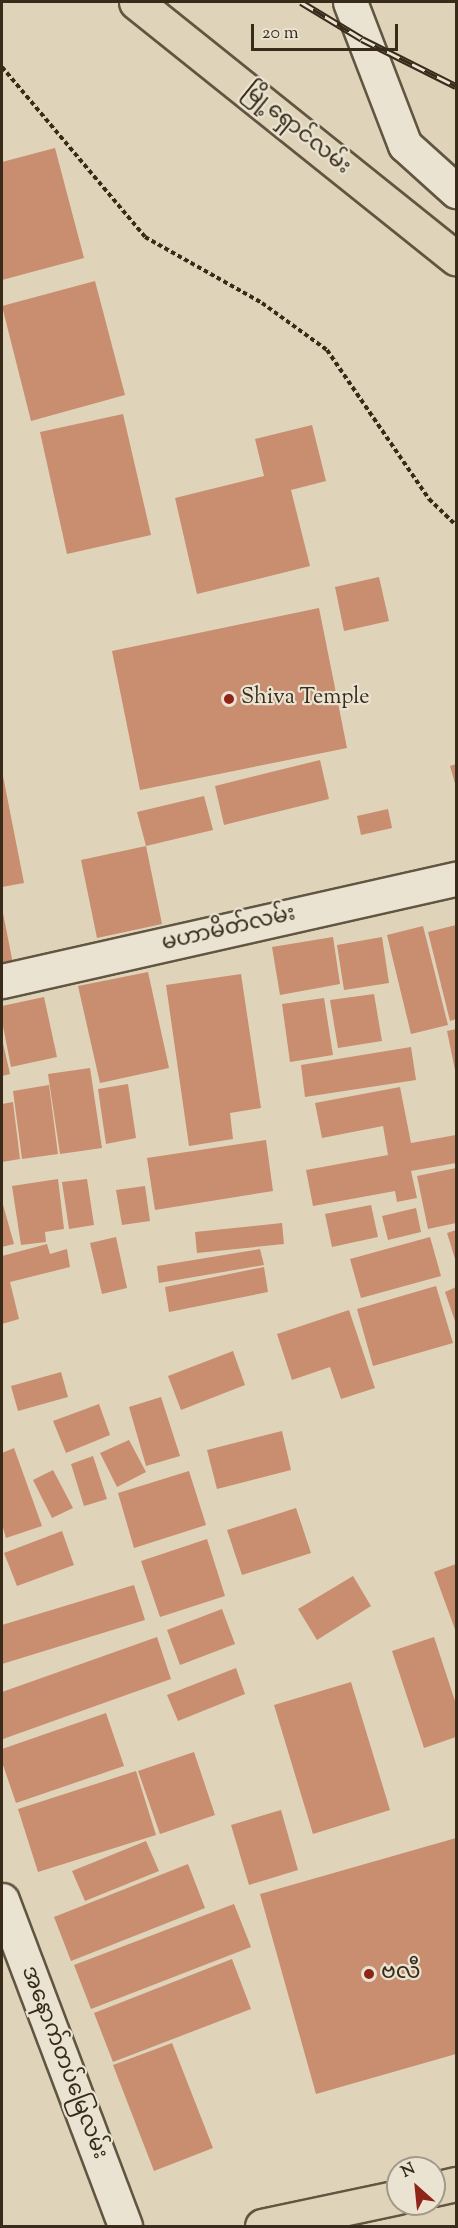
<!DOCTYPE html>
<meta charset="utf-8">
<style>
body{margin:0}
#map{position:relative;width:458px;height:2228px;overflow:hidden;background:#dfd4ba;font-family:"Sorts Mill Goudy","Noto Sans Myanmar",serif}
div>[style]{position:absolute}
.building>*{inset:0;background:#c98d6f}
.path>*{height:4px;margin-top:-2px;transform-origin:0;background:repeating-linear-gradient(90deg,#382b19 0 4.5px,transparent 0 7.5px)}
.roads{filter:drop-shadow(2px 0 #625541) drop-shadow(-2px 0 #625541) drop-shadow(0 2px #625541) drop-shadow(0 -2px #625541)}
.minor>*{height:33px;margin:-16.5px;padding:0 16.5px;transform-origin:16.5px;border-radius:16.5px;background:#eae3d2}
.major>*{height:33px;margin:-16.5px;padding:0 16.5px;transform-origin:16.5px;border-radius:16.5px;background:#dfd4ba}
.highway>*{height:33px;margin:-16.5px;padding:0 16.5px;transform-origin:16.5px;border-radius:16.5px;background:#dfd4ba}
.rail>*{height:7px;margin-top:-3.5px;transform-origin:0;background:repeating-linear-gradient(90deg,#eae3d2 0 14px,#382b19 0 28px);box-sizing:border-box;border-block:2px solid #382b19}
.dots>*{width:16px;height:16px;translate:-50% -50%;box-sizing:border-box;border:3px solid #eae3d2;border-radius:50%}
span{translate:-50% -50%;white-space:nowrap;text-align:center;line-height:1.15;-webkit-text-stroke:4.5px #eae3d2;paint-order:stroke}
.street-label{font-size:22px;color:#382b19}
.poi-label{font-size:22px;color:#382b19}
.left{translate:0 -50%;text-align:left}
.frame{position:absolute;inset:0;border:3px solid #382b19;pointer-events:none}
.north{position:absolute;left:386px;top:2156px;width:60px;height:60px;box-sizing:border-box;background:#eae3d2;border:2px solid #a39988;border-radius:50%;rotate:333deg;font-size:16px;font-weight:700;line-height:24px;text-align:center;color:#382b19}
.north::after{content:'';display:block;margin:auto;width:21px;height:27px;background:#8f2418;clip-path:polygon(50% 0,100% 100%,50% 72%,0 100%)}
.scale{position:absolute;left:251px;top:24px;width:147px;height:27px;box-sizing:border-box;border:3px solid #382b19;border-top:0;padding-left:8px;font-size:18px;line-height:21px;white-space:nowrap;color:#382b19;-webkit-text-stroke:4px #eae3d2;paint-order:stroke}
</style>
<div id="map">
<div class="building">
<i style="clip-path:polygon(55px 148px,84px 258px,2px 280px,2px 162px)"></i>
<i style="clip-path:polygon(95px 281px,125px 395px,31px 421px,2px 306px)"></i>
<i style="clip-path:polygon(123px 414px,151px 535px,67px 554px,40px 432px)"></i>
<i style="clip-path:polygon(312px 425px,326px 481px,291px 490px,310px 566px,197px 594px,175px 498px,264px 476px,255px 439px)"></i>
<i style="clip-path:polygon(379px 577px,389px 621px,344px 631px,335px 587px)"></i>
<i style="clip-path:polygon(319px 608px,347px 748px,140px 790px,112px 651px)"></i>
<i style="clip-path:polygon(320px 760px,329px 799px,224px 825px,215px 786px)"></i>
<i style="clip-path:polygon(456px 764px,456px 787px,450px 766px)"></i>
<i style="clip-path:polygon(2px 771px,24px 883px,2px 887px)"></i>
<i style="clip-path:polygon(204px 796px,213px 830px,146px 846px,137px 812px)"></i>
<i style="clip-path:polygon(388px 809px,392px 828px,361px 835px,357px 816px)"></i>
<i style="clip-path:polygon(146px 846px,162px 924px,97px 938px,81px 860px)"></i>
<i style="clip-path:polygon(3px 913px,14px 969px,2px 972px,2px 913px)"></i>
<i style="clip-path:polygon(456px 925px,456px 1019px,450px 1021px,428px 932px)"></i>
<i style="clip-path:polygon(423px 926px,448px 1025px,411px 1034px,387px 935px)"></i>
<i style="clip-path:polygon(333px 937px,340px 984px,280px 995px,272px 947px)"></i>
<i style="clip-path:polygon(382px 937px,389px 983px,344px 990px,337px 945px)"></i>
<i style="clip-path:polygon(148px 972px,169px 1068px,100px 1083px,78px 986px)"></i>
<i style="clip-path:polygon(241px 974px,261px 1108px,230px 1113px,233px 1139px,189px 1146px,166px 985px)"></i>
<i style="clip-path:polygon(374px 994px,382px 1041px,338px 1048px,330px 1000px)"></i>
<i style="clip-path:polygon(44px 997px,57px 1057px,11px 1067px,2px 1021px,2px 1006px)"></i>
<i style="clip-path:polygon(324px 998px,333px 1055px,290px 1062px,282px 1004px)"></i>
<i style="clip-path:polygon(456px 1029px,456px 1070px,455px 1070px,447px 1031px)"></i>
<i style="clip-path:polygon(2px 1039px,10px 1074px,2px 1076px)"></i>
<i style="clip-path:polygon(411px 1047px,416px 1080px,305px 1097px,301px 1065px)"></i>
<i style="clip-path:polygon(90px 1068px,102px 1148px,60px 1154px,48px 1074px)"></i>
<i style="clip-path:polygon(128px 1084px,136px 1138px,106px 1144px,98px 1089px)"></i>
<i style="clip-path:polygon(49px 1085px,58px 1154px,22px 1159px,13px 1091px)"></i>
<i style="clip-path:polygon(400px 1087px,411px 1143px,456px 1135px,456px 1163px,411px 1171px,417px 1198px,397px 1202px,395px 1191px,313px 1206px,306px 1170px,388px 1155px,383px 1126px,322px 1138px,315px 1103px)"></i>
<i style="clip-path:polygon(13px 1102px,20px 1159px,2px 1162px,2px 1104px)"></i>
<i style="clip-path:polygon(266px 1140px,273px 1191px,155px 1210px,147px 1158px)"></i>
<i style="clip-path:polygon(456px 1168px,456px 1223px,428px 1229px,417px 1176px)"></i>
<i style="clip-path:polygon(58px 1179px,64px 1229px,45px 1232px,46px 1242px,21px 1245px,12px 1186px)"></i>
<i style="clip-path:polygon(87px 1179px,94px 1225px,69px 1229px,62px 1182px)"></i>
<i style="clip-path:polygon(145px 1186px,150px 1221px,122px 1225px,116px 1190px)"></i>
<i style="clip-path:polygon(2px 1201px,14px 1244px,2px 1247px)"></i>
<i style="clip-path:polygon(371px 1205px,378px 1237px,332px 1247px,325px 1214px)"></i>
<i style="clip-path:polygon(416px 1208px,421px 1232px,388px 1240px,382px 1216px)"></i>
<i style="clip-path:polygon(282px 1223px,284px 1244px,197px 1253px,195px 1232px)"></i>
<i style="clip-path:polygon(456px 1230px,456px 1262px,447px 1233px)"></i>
<i style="clip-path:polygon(116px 1237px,127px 1288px,102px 1294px,90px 1243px)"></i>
<i style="clip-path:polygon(430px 1237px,441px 1276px,361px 1298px,350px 1259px)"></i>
<i style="clip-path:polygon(47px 1244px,50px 1254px,67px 1249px,70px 1267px,10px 1282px,19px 1319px,2px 1324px,2px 1256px)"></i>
<i style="clip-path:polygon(260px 1249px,264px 1265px,159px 1283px,157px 1266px)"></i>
<i style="clip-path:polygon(264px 1267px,268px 1292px,169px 1312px,165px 1287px)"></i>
<i style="clip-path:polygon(436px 1286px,453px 1343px,373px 1366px,357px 1309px)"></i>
<i style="clip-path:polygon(456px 1287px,456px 1324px,445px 1292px)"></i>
<i style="clip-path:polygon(349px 1310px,375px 1388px,341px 1399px,330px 1367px,292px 1380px,277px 1334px)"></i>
<i style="clip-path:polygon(233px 1351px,245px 1385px,181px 1410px,168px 1376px)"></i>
<i style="clip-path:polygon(61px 1372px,68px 1397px,18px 1411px,11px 1386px)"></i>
<i style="clip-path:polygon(161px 1397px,180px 1456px,146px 1466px,129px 1407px)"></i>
<i style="clip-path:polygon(99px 1404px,110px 1435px,66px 1453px,53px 1421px)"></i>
<i style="clip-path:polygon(282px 1431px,291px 1470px,217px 1489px,207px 1450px)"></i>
<i style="clip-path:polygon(129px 1440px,146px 1472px,117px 1487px,100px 1453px)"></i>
<i style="clip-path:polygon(14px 1448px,42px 1526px,6px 1538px,2px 1524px,2px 1453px)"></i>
<i style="clip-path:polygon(93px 1456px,107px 1499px,84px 1506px,71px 1464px)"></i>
<i style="clip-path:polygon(53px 1470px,73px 1508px,52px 1518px,33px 1480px)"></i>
<i style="clip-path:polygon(189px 1471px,206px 1525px,134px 1548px,118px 1493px)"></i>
<i style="clip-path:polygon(296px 1508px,311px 1553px,242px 1575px,227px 1530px)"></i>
<i style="clip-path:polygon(62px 1531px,74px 1565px,17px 1586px,4px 1553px)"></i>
<i style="clip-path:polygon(207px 1539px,225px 1596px,160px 1617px,141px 1561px)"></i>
<i style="clip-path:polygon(456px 1564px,456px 1632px,434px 1572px)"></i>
<i style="clip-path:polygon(353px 1576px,371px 1606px,317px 1640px,298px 1609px)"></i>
<i style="clip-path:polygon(134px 1585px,145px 1620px,2px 1664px,2px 1625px)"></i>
<i style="clip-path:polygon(222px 1609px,235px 1644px,180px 1665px,167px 1630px)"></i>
<i style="clip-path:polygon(157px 1637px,171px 1679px,3px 1739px,2px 1692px)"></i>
<i style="clip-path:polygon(434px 1637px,456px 1704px,456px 1737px,424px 1748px,392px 1651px)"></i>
<i style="clip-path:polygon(236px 1668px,245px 1694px,178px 1721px,167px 1695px)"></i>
<i style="clip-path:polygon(351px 1682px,390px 1810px,313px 1834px,274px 1705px)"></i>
<i style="clip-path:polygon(106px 1713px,124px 1766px,16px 1803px,2px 1762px,2px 1749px)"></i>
<i style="clip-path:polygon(194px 1752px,215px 1815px,160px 1834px,138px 1771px)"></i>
<i style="clip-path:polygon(136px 1771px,156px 1835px,38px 1872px,18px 1809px)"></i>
<i style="clip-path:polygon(281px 1810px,298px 1870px,249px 1885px,231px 1825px)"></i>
<i style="clip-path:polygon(456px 1838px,456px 2054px,316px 2094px,260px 1894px)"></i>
<i style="clip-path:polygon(146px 1841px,159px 1871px,85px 1901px,72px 1871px)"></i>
<i style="clip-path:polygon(188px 1864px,205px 1908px,71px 1961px,54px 1917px)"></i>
<i style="clip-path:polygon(234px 1904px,251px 1947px,91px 2009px,74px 1965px)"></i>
<i style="clip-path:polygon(232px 1959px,251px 2009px,113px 2062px,94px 2013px)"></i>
<i style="clip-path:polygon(172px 2043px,213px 2148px,154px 2171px,113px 2065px)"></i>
</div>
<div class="path">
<i style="left:2px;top:67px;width:222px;rotate:49.9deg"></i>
<i style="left:145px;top:237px;width:134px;rotate:29.4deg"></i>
<i style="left:262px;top:303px;width:80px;rotate:35.9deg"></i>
<i style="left:327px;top:350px;width:181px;rotate:55.6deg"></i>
<i style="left:429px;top:499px;width:37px;rotate:44deg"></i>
</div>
<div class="roads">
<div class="minor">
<i style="left:350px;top:2px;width:153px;rotate:69deg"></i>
<i style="left:405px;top:145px;width:69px;rotate:42deg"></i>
<i style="left:2px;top:981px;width:465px;rotate:-12.7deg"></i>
<i style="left:2px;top:1900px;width:348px;rotate:69.3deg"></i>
</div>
<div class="major">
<i style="left:434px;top:2189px;width:23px;rotate:-13deg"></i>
<i style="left:262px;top:2226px;width:139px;rotate:-12deg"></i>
</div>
<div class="highway">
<i style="left:136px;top:2px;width:410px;rotate:38.7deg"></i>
</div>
</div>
<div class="rail">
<i style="left:301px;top:2px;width:71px;rotate:31.2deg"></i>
<i style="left:362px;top:39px;width:105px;rotate:26.6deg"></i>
</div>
<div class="dots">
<i style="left:229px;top:699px;background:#8f2418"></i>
<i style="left:369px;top:1974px;background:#8f2418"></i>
</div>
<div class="street-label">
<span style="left:296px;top:130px;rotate:39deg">မြို့ရှောင်လမ်း</span>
<span style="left:229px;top:930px;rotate:-13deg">မဟာမိတ်လမ်း</span>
<span style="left:63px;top:2063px;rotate:69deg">အနောက်တပ်မြေလမ်း</span>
</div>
<div class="poi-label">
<span class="left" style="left:241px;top:699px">Shiva Temple</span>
<span class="left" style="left:381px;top:1974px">ဗလီ</span>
</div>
<div class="frame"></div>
<div class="north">N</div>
<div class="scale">20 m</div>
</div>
